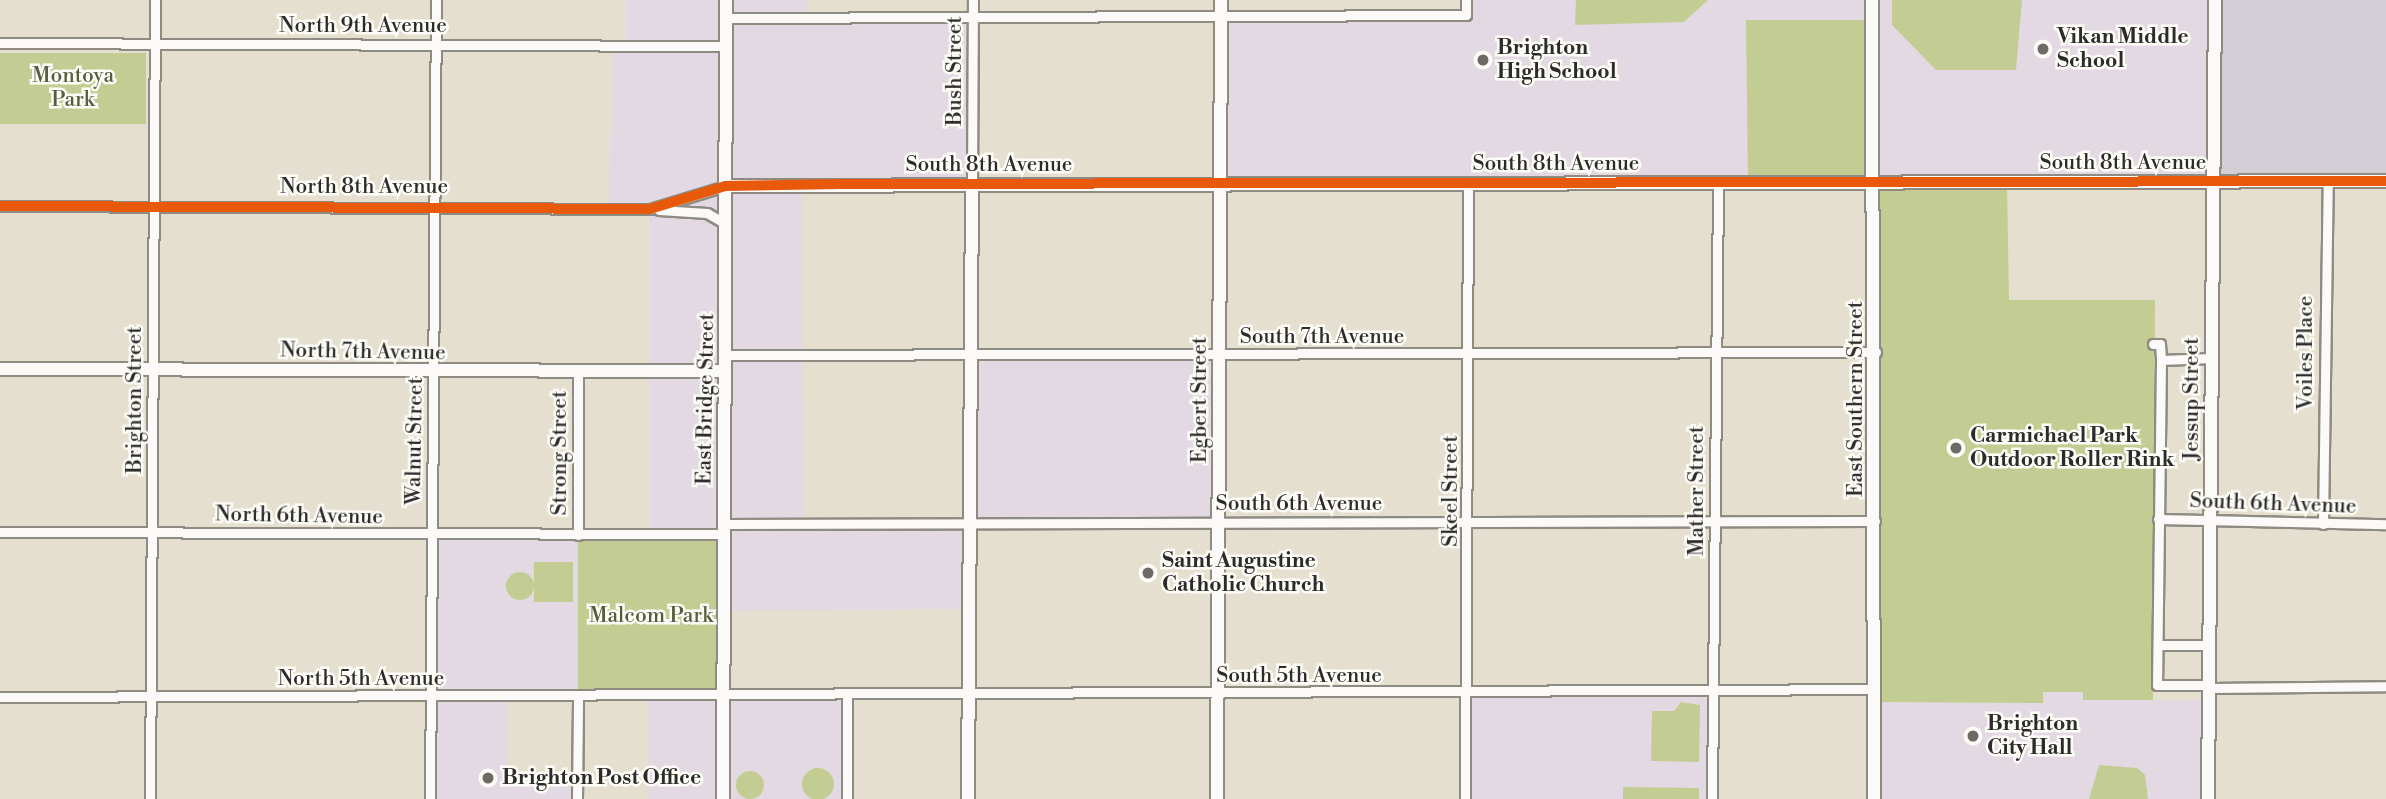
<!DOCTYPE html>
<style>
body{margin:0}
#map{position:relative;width:2386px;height:799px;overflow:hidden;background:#e5dfcf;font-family:"Libre Bodoni",serif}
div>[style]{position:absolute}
.built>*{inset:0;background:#e3d9e3}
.industrial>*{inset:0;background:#d3ced5}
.green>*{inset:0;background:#c3cd93}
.round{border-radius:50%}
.roads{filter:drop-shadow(2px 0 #8e8b83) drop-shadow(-2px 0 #8e8b83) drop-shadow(0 2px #8e8b83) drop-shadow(0 -2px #8e8b83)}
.street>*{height:9px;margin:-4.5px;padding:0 4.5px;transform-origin:4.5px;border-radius:4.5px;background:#fbfaf8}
.secondary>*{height:12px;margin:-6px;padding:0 6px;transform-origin:6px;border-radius:6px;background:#fbfaf8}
.cycleway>*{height:10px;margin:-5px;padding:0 5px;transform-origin:5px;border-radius:5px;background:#e8590c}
.dots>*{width:19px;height:19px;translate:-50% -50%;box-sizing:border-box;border:4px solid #fdfcf7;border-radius:50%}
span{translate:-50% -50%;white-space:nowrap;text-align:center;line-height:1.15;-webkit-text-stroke:5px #fdfcf7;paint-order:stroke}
.street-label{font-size:21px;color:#2b2b2b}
.poi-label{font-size:21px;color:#2b2b2b;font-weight:700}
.left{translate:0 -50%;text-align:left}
.park-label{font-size:21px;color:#575e3e}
</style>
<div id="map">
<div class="built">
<i style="clip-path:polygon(626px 0,807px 0,807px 17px,973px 15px,972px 184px,802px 186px,803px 524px,970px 524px,972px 355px,1219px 354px,1220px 522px,971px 524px,971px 609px,723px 611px,650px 535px,650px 210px,609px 208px,612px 46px,626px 46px)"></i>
<i style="clip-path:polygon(1466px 0,2215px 0,2213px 182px,1221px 184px,1220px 17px,1466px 15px)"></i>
<i style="clip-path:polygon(431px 535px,578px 535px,578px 699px,507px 698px,507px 780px,577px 780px,577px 799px,430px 799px)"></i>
<i style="clip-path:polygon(1712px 690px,1712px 799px,1465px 799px,1465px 692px)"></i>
<i style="clip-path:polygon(2043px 692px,2083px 692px,2084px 700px,2209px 700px,2208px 799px,1874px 799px,1875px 702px,2042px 703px)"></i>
<i style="clip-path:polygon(847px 694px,847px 799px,648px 799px,648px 698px)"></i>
</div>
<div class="industrial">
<i style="clip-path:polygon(2215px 0,2386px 0,2386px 181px,2213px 182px)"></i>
</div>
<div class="green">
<i style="clip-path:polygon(1576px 0,1708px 0,1684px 22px,1575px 25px)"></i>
<i style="clip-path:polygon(1892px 0,2022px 0,2016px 70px,1936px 70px,1892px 25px)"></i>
<i style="clip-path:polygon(1746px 20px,1872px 20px,1870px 183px,2007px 182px,2009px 300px,2155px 300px,2153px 700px,2083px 700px,2083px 692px,2043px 692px,2043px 703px,1875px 702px,1870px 183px,1748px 184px)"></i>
<i style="clip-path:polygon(0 53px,146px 53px,146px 124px,0 124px)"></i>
<i style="clip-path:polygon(724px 534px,722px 696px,578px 699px,578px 535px)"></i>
<i style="clip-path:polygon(534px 562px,573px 562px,573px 602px,534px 602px)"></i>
<i class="round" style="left:506px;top:572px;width:28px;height:28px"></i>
<i style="clip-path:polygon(1681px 702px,1700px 705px,1699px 762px,1651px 761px,1652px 711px,1674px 711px)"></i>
<i style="clip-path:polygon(2099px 765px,2137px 768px,2145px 775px,2148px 799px,2089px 799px)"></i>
<i class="round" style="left:802px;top:768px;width:32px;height:32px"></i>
<i class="round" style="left:736px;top:771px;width:28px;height:28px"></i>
<i style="clip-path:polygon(1623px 787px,1699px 788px,1699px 799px,1623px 799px)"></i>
</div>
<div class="roads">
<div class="street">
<i style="left:726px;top:18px;width:740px;rotate:-0.23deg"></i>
<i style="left:1466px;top:15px;width:15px;rotate:-90deg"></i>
<i style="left:0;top:43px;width:725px;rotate:0.24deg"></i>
<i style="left:972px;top:184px;width:184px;rotate:-89.7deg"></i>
<i style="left:0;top:206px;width:650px;rotate:0.26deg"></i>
<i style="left:650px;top:209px;width:78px;rotate:-17deg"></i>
<i style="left:659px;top:210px;width:48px;rotate:3.6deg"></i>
<i style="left:707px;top:213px;width:22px;rotate:30deg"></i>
<i style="left:2153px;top:344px;width:7px"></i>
<i style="left:2160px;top:344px;width:16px;rotate:86deg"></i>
<i style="left:2161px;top:360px;width:51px;rotate:-2.2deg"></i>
<i style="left:726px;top:355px;width:1150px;rotate:-0.15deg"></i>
<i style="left:2161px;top:360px;width:325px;rotate:90.7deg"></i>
<i style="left:2157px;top:685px;width:52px"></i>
<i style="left:578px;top:372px;width:163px;rotate:90deg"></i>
<i style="left:2158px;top:519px;width:228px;rotate:1.3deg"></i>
<i style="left:724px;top:524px;width:1151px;rotate:-0.15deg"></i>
<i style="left:2323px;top:524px;width:343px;rotate:-89.2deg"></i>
<i style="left:0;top:532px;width:724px;rotate:0.16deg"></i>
<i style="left:2158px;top:645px;width:51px"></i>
<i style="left:2209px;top:688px;width:177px;rotate:-0.6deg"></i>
<i style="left:0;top:697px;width:1875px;rotate:-0.24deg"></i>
<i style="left:150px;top:799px;width:799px;rotate:-89.64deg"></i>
<i style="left:430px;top:799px;width:799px;rotate:-89.57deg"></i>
<i style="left:577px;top:799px;width:100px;rotate:-89.4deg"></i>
<i style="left:847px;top:799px;width:105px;rotate:-90deg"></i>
<i style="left:1465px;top:799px;width:615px;rotate:-89.72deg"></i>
<i style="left:1712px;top:799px;width:615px;rotate:-89.44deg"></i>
</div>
<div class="secondary">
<i style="left:1872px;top:0;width:799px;rotate:89.86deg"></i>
<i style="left:725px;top:186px;width:1661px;rotate:-0.17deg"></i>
<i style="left:0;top:369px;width:725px;rotate:0.16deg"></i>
<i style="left:723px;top:799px;width:799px;rotate:-89.78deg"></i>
<i style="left:968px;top:799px;width:615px;rotate:-89.63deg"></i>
<i style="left:1217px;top:799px;width:799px;rotate:-89.71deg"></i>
<i style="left:2208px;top:799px;width:799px;rotate:-89.5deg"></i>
</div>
</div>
<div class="cycleway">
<i style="left:0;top:206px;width:650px;rotate:0.26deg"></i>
<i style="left:650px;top:209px;width:78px;rotate:-17deg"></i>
<i style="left:725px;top:186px;width:114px;rotate:-1deg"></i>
<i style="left:839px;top:184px;width:1547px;rotate:-0.11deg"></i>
</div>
<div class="dots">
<i style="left:2043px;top:49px;background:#6c6a64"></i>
<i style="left:1483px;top:60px;background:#6c6a64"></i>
<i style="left:1956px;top:448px;background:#6c6a64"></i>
<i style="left:1148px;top:573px;background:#6c6a64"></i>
<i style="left:1973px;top:736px;background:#6c6a64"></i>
<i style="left:488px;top:778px;background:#6c6a64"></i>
</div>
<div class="street-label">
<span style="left:363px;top:26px">North 9th Avenue</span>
<span style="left:955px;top:71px;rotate:-90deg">Bush Street</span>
<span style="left:2123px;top:163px">South 8th Avenue</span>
<span style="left:1556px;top:164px">South 8th Avenue</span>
<span style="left:989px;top:165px">South 8th Avenue</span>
<span style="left:364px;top:187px">North 8th Avenue</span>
<span style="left:1322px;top:337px">South 7th Avenue</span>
<span style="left:363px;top:352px;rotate:1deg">North 7th Avenue</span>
<span style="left:2306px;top:353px;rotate:-90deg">Voiles Place</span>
<span style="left:706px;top:399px;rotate:-89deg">East Bridge Street</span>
<span style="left:1856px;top:399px;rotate:-90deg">East Southern Street</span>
<span style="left:2192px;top:399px;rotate:-90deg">Jessup Street</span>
<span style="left:135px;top:400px;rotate:-90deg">Brighton Street</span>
<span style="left:1200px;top:400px;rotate:-90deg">Egbert Street</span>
<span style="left:415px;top:441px;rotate:-89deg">Walnut Street</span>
<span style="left:560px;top:453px;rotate:-90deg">Strong Street</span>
<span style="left:1451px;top:491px;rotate:-90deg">Skeel Street</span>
<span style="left:1697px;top:491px;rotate:-90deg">Mather Street</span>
<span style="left:1299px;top:504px">South 6th Avenue</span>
<span style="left:2273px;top:504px;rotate:2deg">South 6th Avenue</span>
<span style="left:299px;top:516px;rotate:1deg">North 6th Avenue</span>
<span style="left:1299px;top:676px">South 5th Avenue</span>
<span style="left:361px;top:679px">North 5th Avenue</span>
</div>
<div class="poi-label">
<span class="left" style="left:2057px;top:49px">Vikan Middle<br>School</span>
<span class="left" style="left:1497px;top:60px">Brighton<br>High School</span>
<span class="left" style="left:1970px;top:448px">Carmichael Park<br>Outdoor Roller Rink</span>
<span class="left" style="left:1162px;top:573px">Saint Augustine<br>Catholic Church</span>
<span class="left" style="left:1987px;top:736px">Brighton<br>City Hall</span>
<span class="left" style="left:502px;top:778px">Brighton Post Office</span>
</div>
<div class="park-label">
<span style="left:73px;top:88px">Montoya<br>Park</span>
<span style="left:651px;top:616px">Malcom Park</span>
</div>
</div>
